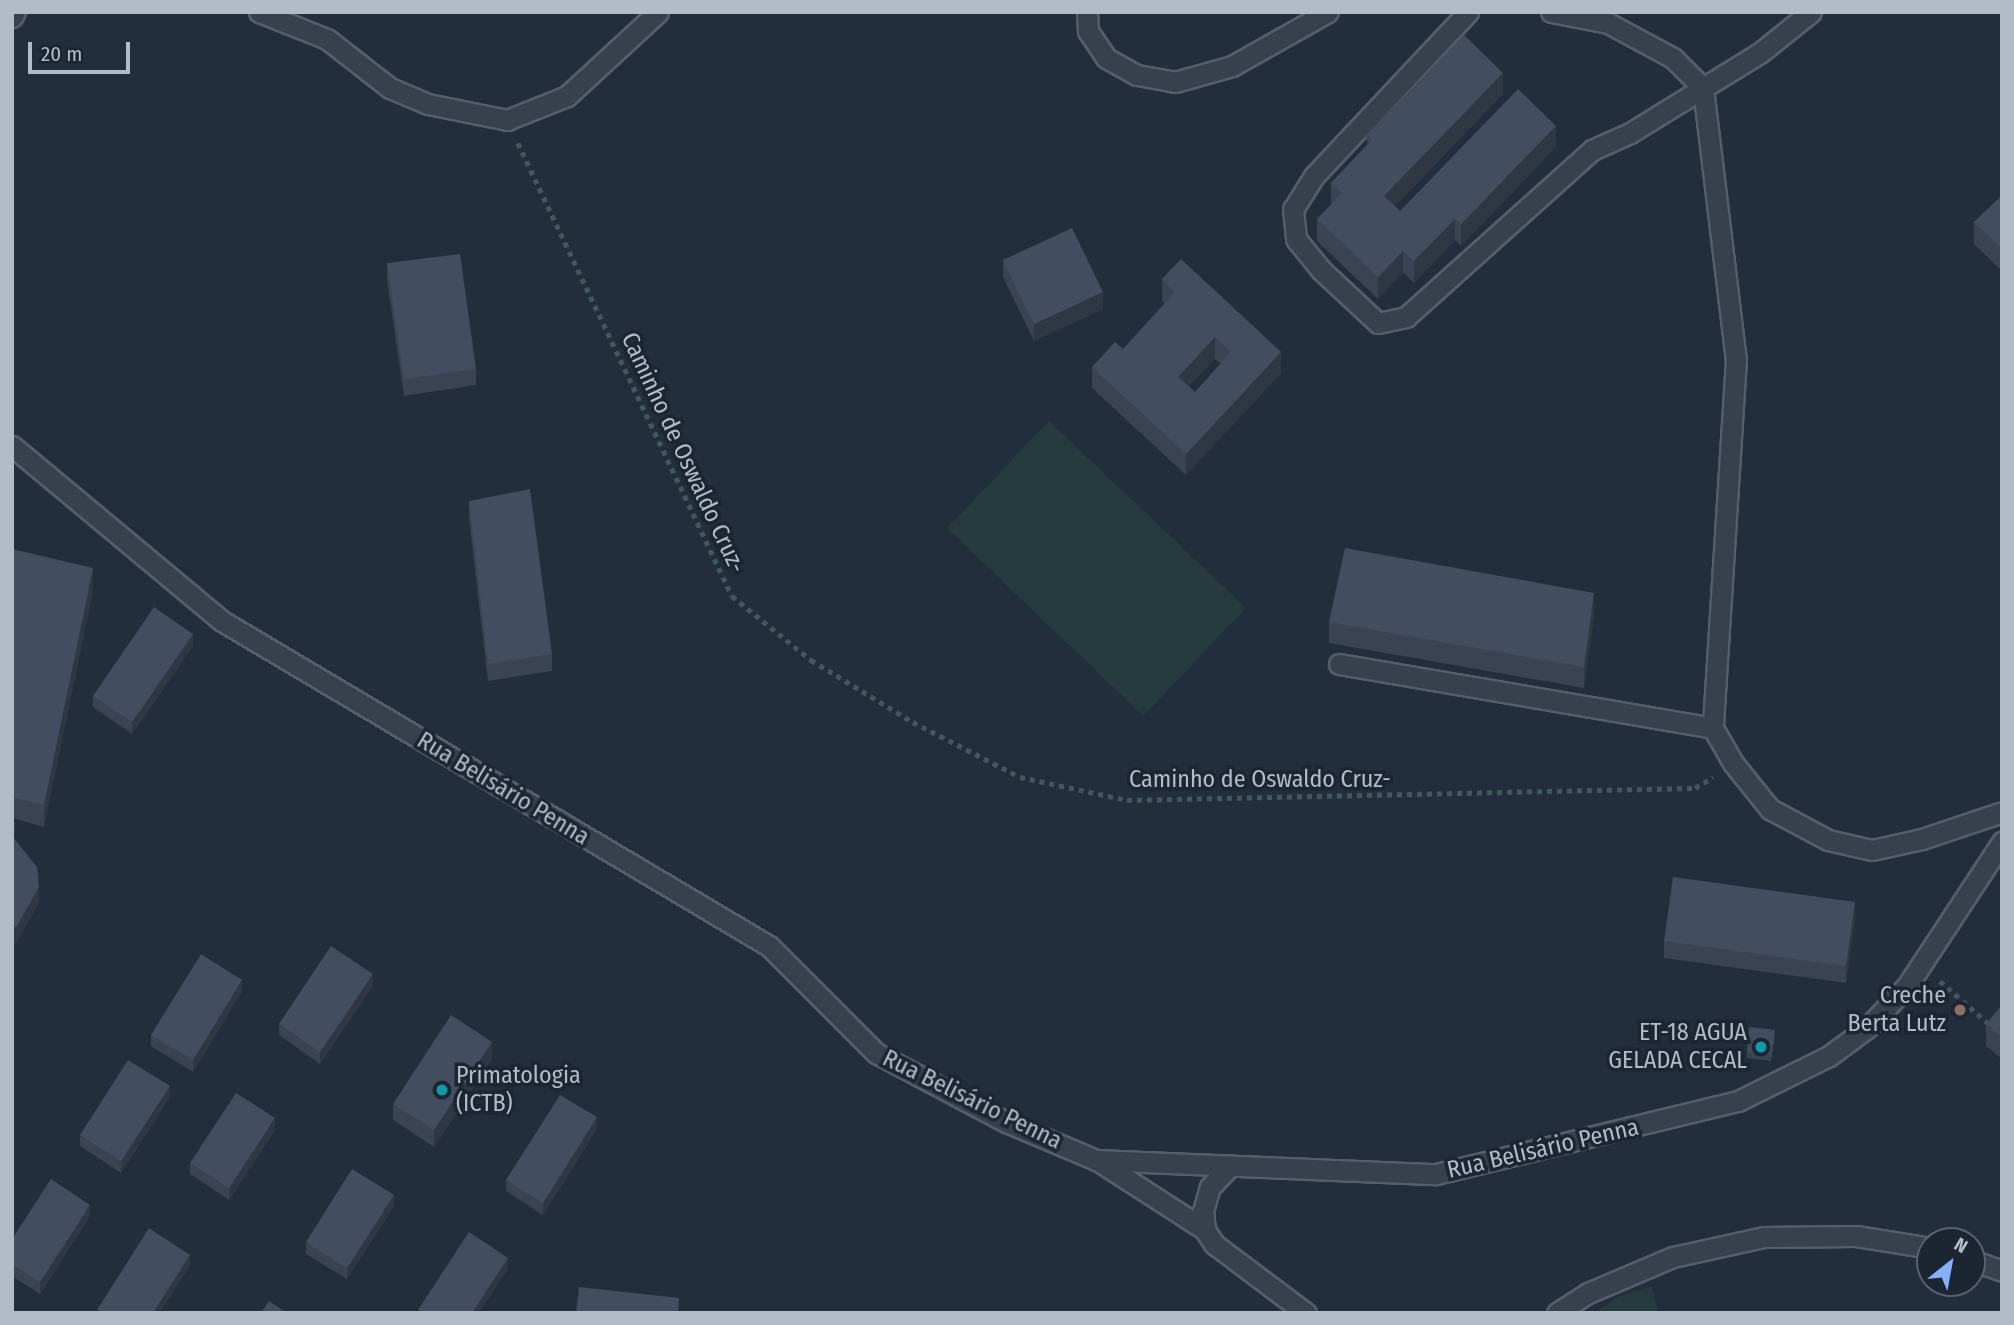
<!DOCTYPE html>
<meta charset="utf-8">
<style>
body{margin:0}
#map{position:relative;width:2014px;height:1325px;overflow:hidden;background:#232e3d;font-family:"Fira Sans Condensed",sans-serif}
div>[style]{position:absolute}
.green>*{inset:0;background:#253b3e}
.path>*{height:4.5px;margin-top:-2.25px;transform-origin:0;background:repeating-linear-gradient(90deg,#43585b 0 5px,transparent 0 10px)}
.roads{filter:drop-shadow(2px 0 #555e6b) drop-shadow(-2px 0 #555e6b) drop-shadow(0 2px #555e6b) drop-shadow(0 -2px #555e6b)}
.service>*{height:19px;margin:-9.5px;padding:0 9.5px;transform-origin:9.5px;border-radius:9.5px;background:#37404d}
.wall>*{inset:0;background:#394352}
.shaded-wall>*{inset:0;background:#2e3742}
.building>*{inset:0;background:#424e5f}
.dots>*{width:19px;height:19px;translate:-50% -50%;box-sizing:border-box;border:4px solid #1c2532;border-radius:50%}
span{translate:-50% -50%;white-space:nowrap;text-align:center;line-height:1.15;-webkit-text-stroke:7px #1c2532;paint-order:stroke}
.street-label{font-size:24px;color:#b2bbc8}
.poi-label{font-size:24px;color:#b2bbc8}
.right{translate:-100% -50%;text-align:right}
.left{translate:0 -50%;text-align:left}
.frame{position:absolute;inset:0;border:14px solid #b2bbc8;pointer-events:none}
.north{position:absolute;left:1916px;top:1227px;width:70px;height:70px;box-sizing:border-box;background:#1c2532;border:2px solid #58616e;border-radius:50%;rotate:31deg;font-size:19px;font-weight:700;line-height:28px;text-align:center;color:#b2bbc8}
.north::after{content:'';display:block;margin:auto;width:24px;height:32px;background:#86b1fa;clip-path:polygon(50% 0,100% 100%,50% 72%,0 100%)}
.scale{position:absolute;left:28px;top:42px;width:102px;height:32px;box-sizing:border-box;border:4px solid #b2bbc8;border-top:0;padding-left:9px;font-size:21px;line-height:24px;white-space:nowrap;color:#b2bbc8;-webkit-text-stroke:5px #1c2532;paint-order:stroke}
</style>
<div id="map">
<div class="green">
<i style="clip-path:polygon(1049px 421px,1246px 608px,1143px 716px,947px 528px)"></i>
<i style="clip-path:polygon(1652px 1286px,1658px 1313px,1595px 1313px,1618px 1297px)"></i>
</div>
<div class="path">
<i style="left:518px;top:143px;width:501px;rotate:64.71deg"></i>
<i style="left:732px;top:596px;width:102px;rotate:39deg"></i>
<i style="left:811px;top:660px;width:119px;rotate:31.3deg"></i>
<i style="left:913px;top:722px;width:120px;rotate:27.2deg"></i>
<i style="left:1020px;top:777px;width:109px;rotate:12.1deg"></i>
<i style="left:1127px;top:800px;width:568px;rotate:-1.21deg"></i>
<i style="left:1695px;top:788px;width:21px;rotate:-31deg"></i>
<i style="left:1940px;top:981px;width:65px;rotate:41.3deg"></i>
</div>
<div class="roads">
<div class="service">
<i style="left:259px;top:12px;width:73px;rotate:21.7deg"></i>
<i style="left:327px;top:39px;width:80px;rotate:37.9deg"></i>
<i style="left:390px;top:88px;width:41px;rotate:22.8deg"></i>
<i style="left:428px;top:104px;width:81px;rotate:11.4deg"></i>
<i style="left:507px;top:120px;width:65px;rotate:-21.8deg"></i>
<i style="left:567px;top:96px;width:124px;rotate:-42.7deg"></i>
<i style="left:1087px;top:12px;width:19px;rotate:87deg"></i>
<i style="left:1088px;top:31px;width:32px;rotate:56deg"></i>
<i style="left:1106px;top:58px;width:35px;rotate:29deg"></i>
<i style="left:1137px;top:75px;width:39px;rotate:10deg"></i>
<i style="left:1175px;top:82px;width:59px;rotate:-15.7deg"></i>
<i style="left:1232px;top:66px;width:110px;rotate:-29.4deg"></i>
<i style="left:1468px;top:12px;width:225px;rotate:133.2deg"></i>
<i style="left:1314px;top:176px;width:39px;rotate:122deg"></i>
<i style="left:1293px;top:209px;width:30px;rotate:84deg"></i>
<i style="left:1296px;top:239px;width:38px;rotate:51deg"></i>
<i style="left:1320px;top:269px;width:79px;rotate:43deg"></i>
<i style="left:1378px;top:323px;width:29px;rotate:-12deg"></i>
<i style="left:1406px;top:317px;width:250px;rotate:-41.9deg"></i>
<i style="left:1592px;top:150px;width:42px;rotate:-24.1deg"></i>
<i style="left:1630px;top:133px;width:154px;rotate:-31.7deg"></i>
<i style="left:1761px;top:52px;width:64px;rotate:-38.7deg"></i>
<i style="left:1551px;top:12px;width:58px;rotate:10.9deg"></i>
<i style="left:1608px;top:23px;width:74px;rotate:28.3deg"></i>
<i style="left:1673px;top:58px;width:42px;rotate:45deg"></i>
<i style="left:1703px;top:88px;width:273px;rotate:83.1deg"></i>
<i style="left:1736px;top:359px;width:370px;rotate:93.6deg"></i>
<i style="left:1713px;top:728px;width:40px;rotate:60.3deg"></i>
<i style="left:1733px;top:763px;width:59px;rotate:51.2deg"></i>
<i style="left:1770px;top:809px;width:66px;rotate:28.1deg"></i>
<i style="left:1828px;top:840px;width:45px;rotate:12.8deg"></i>
<i style="left:1872px;top:850px;width:51px;rotate:-12.4deg"></i>
<i style="left:1922px;top:839px;width:84px;rotate:-18.6deg"></i>
<i style="left:12px;top:17px;width:6px;rotate:-59deg"></i>
<i style="left:12px;top:446px;width:273px;rotate:39.8deg"></i>
<i style="left:222px;top:621px;width:636px;rotate:30.72deg"></i>
<i style="left:769px;top:946px;width:151px;rotate:45deg"></i>
<i style="left:876px;top:1053px;width:147px;rotate:28deg"></i>
<i style="left:1006px;top:1122px;width:98px;rotate:22.9deg"></i>
<i style="left:1096px;top:1160px;width:340px;rotate:2.4deg"></i>
<i style="left:1436px;top:1174px;width:311px;rotate:-13.6deg"></i>
<i style="left:1738px;top:1101px;width:102px;rotate:-26.3deg"></i>
<i style="left:1829px;top:1056px;width:47px;rotate:-36.4deg"></i>
<i style="left:1867px;top:1028px;width:58px;rotate:-46.4deg"></i>
<i style="left:1907px;top:986px;width:173px;rotate:-56.6deg"></i>
<i style="left:1339px;top:664px;width:379px;rotate:9.7deg"></i>
<i style="left:1097px;top:1160px;width:129px;rotate:32.9deg"></i>
<i style="left:1205px;top:1230px;width:17px;rotate:57deg"></i>
<i style="left:1214px;top:1244px;width:115px;rotate:36.9deg"></i>
<i style="left:1205px;top:1230px;width:19px;rotate:-96deg"></i>
<i style="left:1203px;top:1211px;width:25px;rotate:-74deg"></i>
<i style="left:1210px;top:1187px;width:30px;rotate:-46deg"></i>
<i style="left:1972px;top:1260px;width:32px;rotate:20deg"></i>
<i style="left:1557px;top:1313px;width:37px;rotate:-33deg"></i>
<i style="left:1588px;top:1293px;width:92px;rotate:-23deg"></i>
<i style="left:1673px;top:1257px;width:93px;rotate:-12.4deg"></i>
<i style="left:1764px;top:1237px;width:92px;rotate:-0.6deg"></i>
<i style="left:1856px;top:1236px;width:75px;rotate:9.2deg"></i>
</div>
</div>
<div class="wall">
<i style="clip-path:polygon(1503px 94px,1395px 206px,1400px 211px,1556px 147px,1461px 246px,1455px 240px,1414px 283px,1403px 272px,1378px 299px,1317px 241px,1317px 219px,1331px 205px,1331px 183px,1367px 145px,1367px 134px)"></i>
<i style="clip-path:polygon(2002px 195px,2002px 271px,1974px 244px,1974px 222px)"></i>
<i style="clip-path:polygon(1003px 260px,1103px 309px,1034px 341px,1003px 277px)"></i>
<i style="clip-path:polygon(387px 263px,476px 369px,476px 385px,404px 396px,387px 280px)"></i>
<i style="clip-path:polygon(evenodd,1162px 279px,1281px 373px,1186px 475px,1092px 388px,1092px 367px,1123px 349px,1165px 304px,1162px 301px,1162px 279px,1215px 359px,1221px 364px,1195px 392px,1189px 386px,1215px 359px)"></i>
<i style="clip-path:polygon(469px 501px,552px 654px,552px 671px,488px 681px,469px 518px)"></i>
<i style="clip-path:polygon(12px 549px,93px 590px,44px 827px,12px 818px)"></i>
<i style="clip-path:polygon(1594px 615px,1584px 688px,1329px 643px,1329px 622px)"></i>
<i style="clip-path:polygon(193px 646px,132px 734px,93px 707px,93px 696px)"></i>
<i style="clip-path:polygon(1855px 919px,1846px 983px,1664px 958px,1664px 941px)"></i>
<i style="clip-path:polygon(373px 986px,320px 1064px,279px 1035px,279px 1024px)"></i>
<i style="clip-path:polygon(242px 991px,193px 1072px,151px 1046px,151px 1035px)"></i>
<i style="clip-path:polygon(2002px 1005px,2002px 1059px,1986px 1046px,1986px 1024px)"></i>
<i style="clip-path:polygon(1775px 1036px,1771px 1061px,1747px 1058px,1747px 1052px)"></i>
<i style="clip-path:polygon(492px 1059px,434px 1147px,393px 1120px,393px 1104px)"></i>
<i style="clip-path:polygon(170px 1097px,121px 1173px,80px 1146px,80px 1135px)"></i>
<i style="clip-path:polygon(597px 1129px,543px 1215px,506px 1191px,506px 1180px)"></i>
<i style="clip-path:polygon(275px 1130px,229px 1200px,190px 1174px,190px 1163px)"></i>
<i style="clip-path:polygon(394px 1206px,347px 1279px,306px 1254px,306px 1242px)"></i>
<i style="clip-path:polygon(90px 1216px,40px 1294px,12px 1276px,12px 1239px)"></i>
</div>
<div class="shaded-wall">
<i style="clip-path:polygon(1503px 73px,1503px 94px,1384px 217px,1384px 196px)"></i>
<i style="clip-path:polygon(1556px 126px,1556px 147px,1461px 246px,1461px 224px)"></i>
<i style="clip-path:polygon(1455px 219px,1455px 240px,1414px 283px,1414px 261px)"></i>
<i style="clip-path:polygon(1403px 251px,1403px 272px,1378px 299px,1378px 277px)"></i>
<i style="clip-path:polygon(1103px 292px,1103px 309px,1034px 341px,1034px 324px)"></i>
<i style="clip-path:polygon(1215px 337px,1215px 359px,1178px 398px,1178px 377px)"></i>
<i style="clip-path:polygon(1281px 352px,1281px 373px,1186px 475px,1186px 454px)"></i>
<i style="clip-path:polygon(93px 568px,93px 590px,44px 827px,44px 805px)"></i>
<i style="clip-path:polygon(1594px 593px,1594px 615px,1584px 688px,1584px 667px)"></i>
<i style="clip-path:polygon(193px 634px,193px 646px,132px 734px,132px 722px)"></i>
<i style="clip-path:polygon(15px 823px,15px 840px,12px 848px,12px 831px)"></i>
<i style="clip-path:polygon(39px 887px,39px 903px,17px 943px,12px 945px,12px 928px)"></i>
<i style="clip-path:polygon(1855px 902px,1855px 919px,1846px 983px,1846px 966px)"></i>
<i style="clip-path:polygon(373px 974px,373px 986px,320px 1064px,320px 1052px)"></i>
<i style="clip-path:polygon(242px 980px,242px 991px,193px 1072px,193px 1060px)"></i>
<i style="clip-path:polygon(492px 1042px,492px 1059px,434px 1147px,434px 1130px)"></i>
<i style="clip-path:polygon(170px 1086px,170px 1097px,121px 1173px,121px 1161px)"></i>
<i style="clip-path:polygon(597px 1117px,597px 1129px,543px 1215px,543px 1203px)"></i>
<i style="clip-path:polygon(275px 1118px,275px 1130px,229px 1200px,229px 1188px)"></i>
<i style="clip-path:polygon(394px 1195px,394px 1206px,347px 1279px,347px 1268px)"></i>
<i style="clip-path:polygon(90px 1205px,90px 1216px,40px 1294px,40px 1282px)"></i>
<i style="clip-path:polygon(190px 1255px,190px 1266px,160px 1313px,153px 1313px)"></i>
<i style="clip-path:polygon(508px 1258px,508px 1269px,479px 1313px,472px 1313px)"></i>
</div>
<div class="building">
<i style="clip-path:polygon(1464px 35px,1503px 73px,1384px 196px,1400px 211px,1518px 89px,1556px 126px,1461px 224px,1455px 219px,1414px 261px,1403px 251px,1378px 277px,1317px 219px,1342px 193px,1331px 183px,1372px 140px,1367px 134px)"></i>
<i style="clip-path:polygon(2002px 195px,2002px 249px,1974px 222px)"></i>
<i style="clip-path:polygon(1072px 228px,1103px 292px,1034px 324px,1003px 260px)"></i>
<i style="clip-path:polygon(460px 254px,476px 369px,404px 379px,387px 263px)"></i>
<i style="clip-path:polygon(evenodd,1181px 259px,1281px 352px,1186px 454px,1092px 367px,1115px 342px,1123px 349px,1175px 292px,1162px 279px,1181px 259px,1215px 337px,1231px 352px,1195px 392px,1178px 377px,1215px 337px)"></i>
<i style="clip-path:polygon(530px 489px,552px 654px,488px 664px,469px 501px)"></i>
<i style="clip-path:polygon(1345px 548px,1594px 593px,1584px 667px,1329px 622px)"></i>
<i style="clip-path:polygon(12px 549px,93px 568px,44px 805px,12px 797px)"></i>
<i style="clip-path:polygon(154px 607px,193px 634px,132px 722px,93px 696px)"></i>
<i style="clip-path:polygon(12px 820px,15px 823px,12px 831px)"></i>
<i style="clip-path:polygon(12px 836px,37px 867px,39px 887px,17px 926px,12px 928px)"></i>
<i style="clip-path:polygon(1673px 877px,1855px 902px,1846px 966px,1664px 941px)"></i>
<i style="clip-path:polygon(331px 946px,373px 974px,320px 1052px,279px 1024px)"></i>
<i style="clip-path:polygon(201px 954px,242px 980px,193px 1060px,151px 1035px)"></i>
<i style="clip-path:polygon(2002px 1005px,2002px 1038px,1986px 1024px)"></i>
<i style="clip-path:polygon(451px 1015px,492px 1042px,434px 1130px,393px 1104px)"></i>
<i style="clip-path:polygon(1749px 1027px,1775px 1030px,1771px 1055px,1747px 1052px)"></i>
<i style="clip-path:polygon(128px 1060px,170px 1086px,121px 1161px,80px 1135px)"></i>
<i style="clip-path:polygon(236px 1093px,275px 1118px,229px 1188px,190px 1163px)"></i>
<i style="clip-path:polygon(560px 1095px,597px 1117px,543px 1203px,506px 1180px)"></i>
<i style="clip-path:polygon(352px 1169px,394px 1195px,347px 1268px,306px 1242px)"></i>
<i style="clip-path:polygon(51px 1179px,90px 1205px,40px 1282px,12px 1264px,12px 1239px)"></i>
<i style="clip-path:polygon(149px 1228px,190px 1255px,153px 1313px,101px 1313px,97px 1310px)"></i>
<i style="clip-path:polygon(469px 1232px,508px 1258px,472px 1313px,423px 1313px,418px 1310px)"></i>
<i style="clip-path:polygon(579px 1287px,679px 1298px,678px 1313px,576px 1313px)"></i>
<i style="clip-path:polygon(269px 1301px,287px 1313px,261px 1313px)"></i>
</div>
<div class="dots">
<i style="left:1960px;top:1010px;background:#8d6e63"></i>
<i style="left:1761px;top:1047px;background:#0f9aa8"></i>
<i style="left:442px;top:1090px;background:#0f9aa8"></i>
</div>
<div class="street-label">
<span style="left:683px;top:453px;rotate:65deg">Caminho de Oswaldo Cruz-</span>
<span style="left:1260px;top:780px">Caminho de Oswaldo Cruz-</span>
<span style="left:503px;top:789px;rotate:31deg">Rua Belisário Penna</span>
<span style="left:972px;top:1100px;rotate:26deg">Rua Belisário Penna</span>
<span style="left:1543px;top:1149px;rotate:-13deg">Rua Belisário Penna</span>
</div>
<div class="poi-label">
<span class="right" style="left:1946px;top:1010px">Creche<br>Berta Lutz</span>
<span class="right" style="left:1747px;top:1047px">ET-18 AGUA<br>GELADA CECAL</span>
<span class="left" style="left:456px;top:1090px">Primatologia<br>(ICTB)</span>
</div>
<div class="frame"></div>
<div class="north">N</div>
<div class="scale">20 m</div>
</div>
